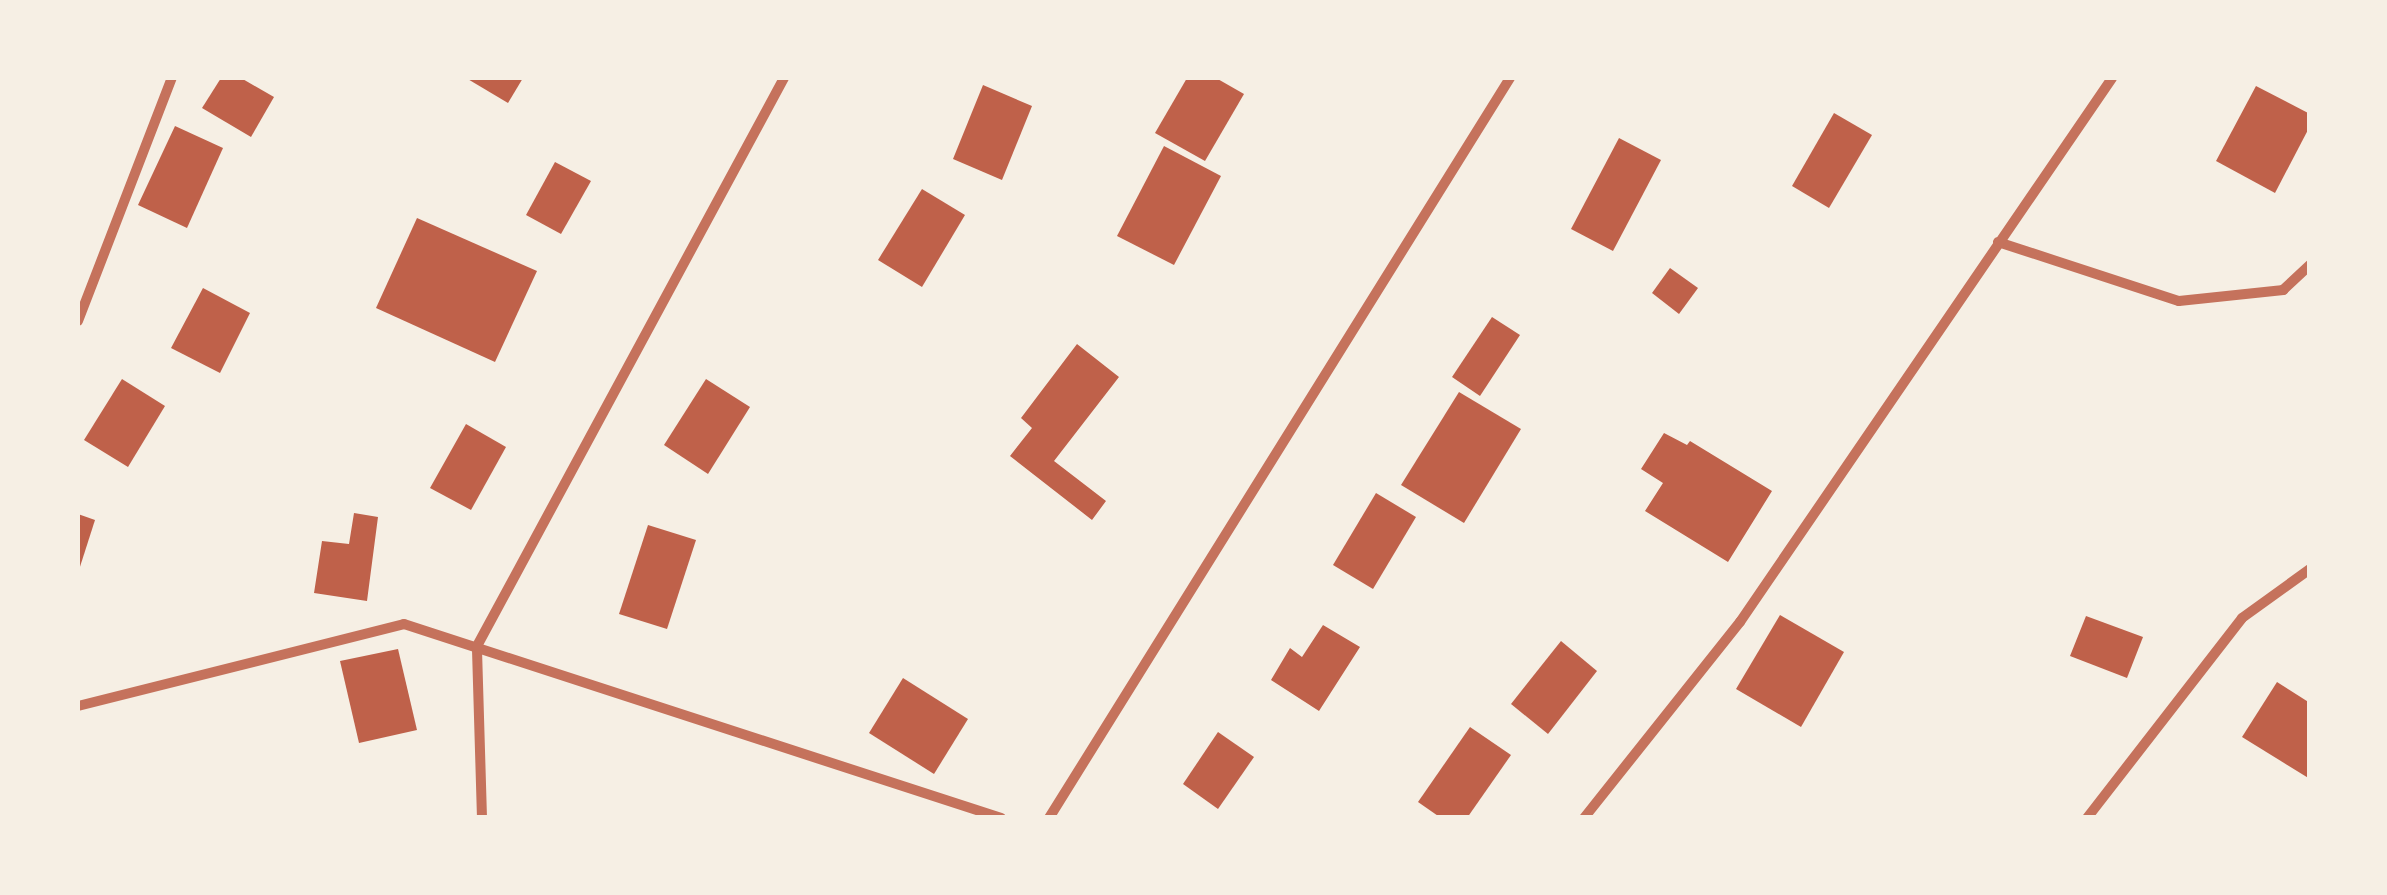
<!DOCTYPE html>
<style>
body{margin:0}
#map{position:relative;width:2387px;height:895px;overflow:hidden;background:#f6efe4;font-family:"Golos Text",sans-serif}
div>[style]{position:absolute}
.building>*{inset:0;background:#bf614a}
.minor>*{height:10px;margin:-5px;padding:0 5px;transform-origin:5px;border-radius:5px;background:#c5725c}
span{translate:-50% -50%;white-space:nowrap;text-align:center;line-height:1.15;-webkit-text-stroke:9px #f6efe4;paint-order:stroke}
.frame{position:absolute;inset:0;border:80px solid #f6efe4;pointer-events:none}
</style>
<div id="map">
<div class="building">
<i style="clip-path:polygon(221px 78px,241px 78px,274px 97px,251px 137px,202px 108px)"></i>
<i style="clip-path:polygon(466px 78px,523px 78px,508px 103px)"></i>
<i style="clip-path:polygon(1187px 78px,1216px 78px,1244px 94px,1205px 161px,1155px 133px)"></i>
<i style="clip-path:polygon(983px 85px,1032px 106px,1002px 180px,953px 159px)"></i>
<i style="clip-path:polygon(2256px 86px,2310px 114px,2310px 126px,2275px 193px,2216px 161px)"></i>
<i style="clip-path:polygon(1834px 113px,1872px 135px,1829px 208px,1792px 186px)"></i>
<i style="clip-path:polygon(175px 126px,223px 148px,187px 228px,138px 205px)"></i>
<i style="clip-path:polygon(1619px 138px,1661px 160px,1613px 251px,1571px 229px)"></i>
<i style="clip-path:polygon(1164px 146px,1221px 176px,1174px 265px,1117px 236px)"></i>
<i style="clip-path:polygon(555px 162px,591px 181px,561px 234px,526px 215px)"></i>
<i style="clip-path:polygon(922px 189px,965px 215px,922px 287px,878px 260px)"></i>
<i style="clip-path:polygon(417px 218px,537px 271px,495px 362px,376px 308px)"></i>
<i style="clip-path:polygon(1670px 268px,1698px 288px,1679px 314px,1652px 293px)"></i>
<i style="clip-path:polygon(203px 288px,250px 313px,220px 373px,171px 348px)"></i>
<i style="clip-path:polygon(1492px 317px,1520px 335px,1480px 396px,1452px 377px)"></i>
<i style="clip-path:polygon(1077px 344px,1119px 377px,1054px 461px,1106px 501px,1092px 520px,1010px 456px,1032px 428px,1021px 418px)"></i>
<i style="clip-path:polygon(122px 379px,165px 406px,128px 467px,84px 440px)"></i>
<i style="clip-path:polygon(706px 379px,750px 407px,708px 474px,664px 445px)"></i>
<i style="clip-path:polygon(1459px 392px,1521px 429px,1464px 523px,1401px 485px)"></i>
<i style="clip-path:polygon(466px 424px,506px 447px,471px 510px,430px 488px)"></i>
<i style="clip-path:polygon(1664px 433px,1687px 445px,1690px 441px,1772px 491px,1728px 562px,1645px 511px,1663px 483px,1641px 469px)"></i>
<i style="clip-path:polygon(1376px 493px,1416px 517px,1373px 589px,1333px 565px)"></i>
<i style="clip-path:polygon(354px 513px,378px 517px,367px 601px,314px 593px,322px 541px,349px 544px)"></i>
<i style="clip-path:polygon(78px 514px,95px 520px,78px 573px)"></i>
<i style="clip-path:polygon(648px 525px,696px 540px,667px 629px,619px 614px)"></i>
<i style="clip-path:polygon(1780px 615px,1844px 652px,1801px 727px,1736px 689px)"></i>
<i style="clip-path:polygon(2086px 616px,2143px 637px,2127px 678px,2070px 656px)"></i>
<i style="clip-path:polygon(1323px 625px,1360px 647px,1319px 711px,1271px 680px,1290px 648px,1302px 657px)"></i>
<i style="clip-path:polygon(1561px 641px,1597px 671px,1548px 734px,1511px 704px)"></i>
<i style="clip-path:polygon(398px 649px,417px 730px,359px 743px,340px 661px)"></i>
<i style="clip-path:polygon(903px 678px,968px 719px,934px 774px,869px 733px)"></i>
<i style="clip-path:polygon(2277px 682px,2310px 703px,2310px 779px,2242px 737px)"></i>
<i style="clip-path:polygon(1470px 727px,1511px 755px,1467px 818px,1441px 818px,1418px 802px)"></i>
<i style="clip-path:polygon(1218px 732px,1254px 757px,1218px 809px,1183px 784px)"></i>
</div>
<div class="minor">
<i style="left:1998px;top:242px;width:190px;rotate:18.1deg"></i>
<i style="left:2179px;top:301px;width:105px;rotate:-6deg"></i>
<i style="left:2283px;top:290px;width:37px;rotate:-43deg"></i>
<i style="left:78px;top:321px;width:261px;rotate:-68.9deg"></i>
<i style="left:78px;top:706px;width:336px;rotate:-14.1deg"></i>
<i style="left:404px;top:624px;width:628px;rotate:18deg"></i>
<i style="left:482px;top:818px;width:172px;rotate:-91.7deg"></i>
<i style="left:477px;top:646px;width:646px;rotate:-61.61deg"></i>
<i style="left:1049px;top:818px;width:872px;rotate:-58.08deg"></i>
<i style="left:1584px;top:818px;width:251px;rotate:-51.5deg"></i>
<i style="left:1740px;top:622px;width:659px;rotate:-55.63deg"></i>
<i style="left:2087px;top:818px;width:253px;rotate:-52.2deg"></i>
<i style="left:2242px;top:618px;width:84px;rotate:-35.8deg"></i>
</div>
<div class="frame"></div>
</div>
